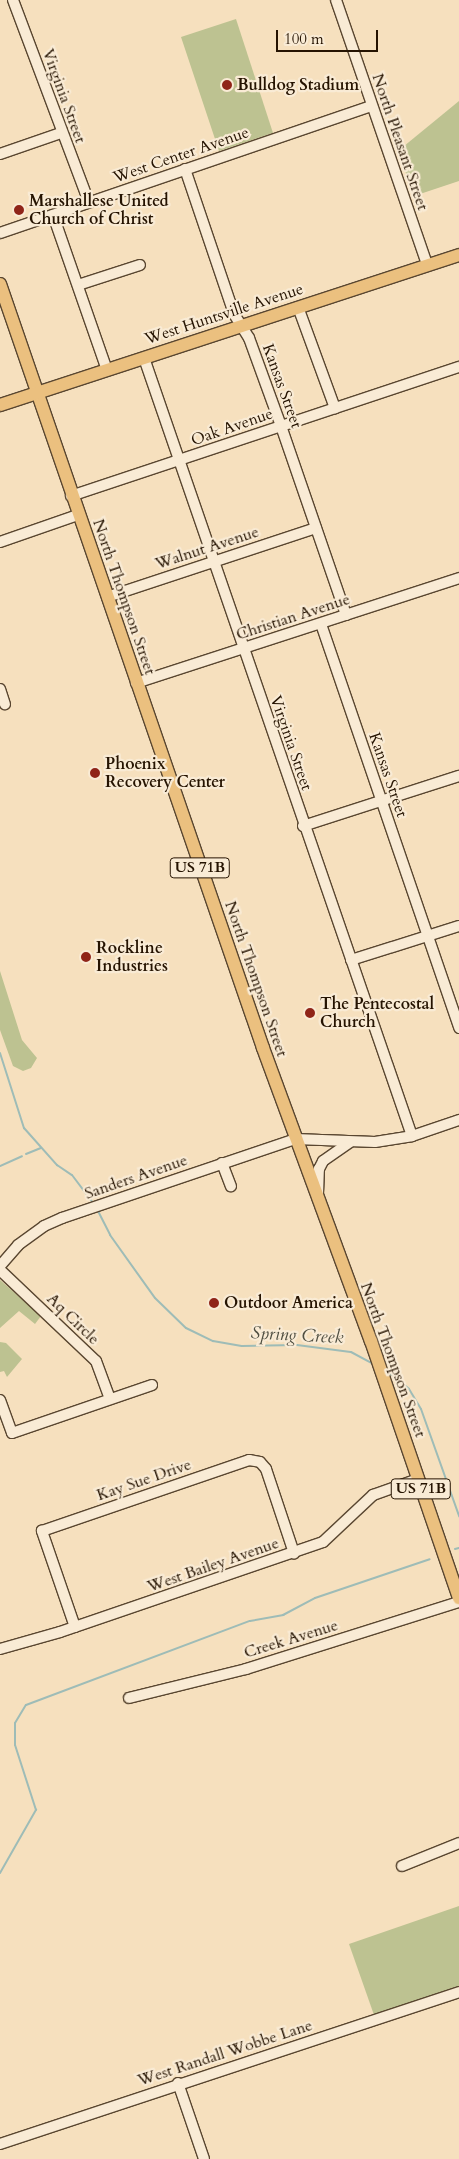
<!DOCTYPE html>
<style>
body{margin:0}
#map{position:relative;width:459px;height:2159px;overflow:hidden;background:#f6e0be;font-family:Cardo,serif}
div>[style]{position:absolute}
.green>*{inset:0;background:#bdc291}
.stream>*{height:2px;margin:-1px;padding:0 1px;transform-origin:1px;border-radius:1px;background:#9ebcb7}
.roads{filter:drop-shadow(1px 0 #594630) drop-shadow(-1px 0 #594630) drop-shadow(0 1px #594630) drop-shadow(0 -1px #594630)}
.minor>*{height:10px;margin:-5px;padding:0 5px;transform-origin:5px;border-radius:5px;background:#f9ebd5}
.major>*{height:12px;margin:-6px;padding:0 6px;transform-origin:6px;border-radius:6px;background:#ebc07f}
.dots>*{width:14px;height:14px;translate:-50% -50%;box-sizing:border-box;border:2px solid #f9ebd5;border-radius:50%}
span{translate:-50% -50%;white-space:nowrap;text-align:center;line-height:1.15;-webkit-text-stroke:4.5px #f9ebd5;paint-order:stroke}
.shield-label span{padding:1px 4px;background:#f9ebd5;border:1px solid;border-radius:4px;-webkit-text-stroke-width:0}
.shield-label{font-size:15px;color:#251301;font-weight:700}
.poi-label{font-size:16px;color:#251301;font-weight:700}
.left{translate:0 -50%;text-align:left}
.street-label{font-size:16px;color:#251301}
.water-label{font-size:18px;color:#4f4e41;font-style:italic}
.scale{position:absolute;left:276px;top:30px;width:102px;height:22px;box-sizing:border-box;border:2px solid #251301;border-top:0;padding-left:6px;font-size:15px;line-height:18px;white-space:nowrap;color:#251301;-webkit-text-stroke:4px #f9ebd5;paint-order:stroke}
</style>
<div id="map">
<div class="green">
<i style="clip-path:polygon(236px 19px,273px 133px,219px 151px,181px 37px)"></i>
<i style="clip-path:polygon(459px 101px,459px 181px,414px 196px,398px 151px)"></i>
<i style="clip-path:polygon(0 971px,22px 1040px,37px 1058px,31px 1068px,23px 1071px,13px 1066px,0 1030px)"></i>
<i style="clip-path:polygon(0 1280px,41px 1316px,35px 1324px,19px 1311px,0 1328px)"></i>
<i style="clip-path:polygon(0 1342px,6px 1343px,22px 1359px,7px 1377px,4px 1371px,0 1372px)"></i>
<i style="clip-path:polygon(459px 1906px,459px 1986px,374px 2015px,349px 1944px)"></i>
</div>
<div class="stream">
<i style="left:0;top:1053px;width:79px;rotate:72.3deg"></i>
<i style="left:24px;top:1128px;width:50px;rotate:48.3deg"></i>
<i style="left:57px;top:1165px;width:18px;rotate:34deg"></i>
<i style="left:72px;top:1175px;width:34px;rotate:53deg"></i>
<i style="left:26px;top:1154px;width:16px;rotate:-22deg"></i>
<i style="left:0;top:1166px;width:24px;rotate:-24deg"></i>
<i style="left:98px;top:1211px;width:27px;rotate:63deg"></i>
<i style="left:110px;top:1235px;width:77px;rotate:54.5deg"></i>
<i style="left:155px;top:1298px;width:43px;rotate:44.1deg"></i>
<i style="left:186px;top:1328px;width:30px;rotate:26deg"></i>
<i style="left:213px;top:1341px;width:29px;rotate:10deg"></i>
<i style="left:242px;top:1346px;width:55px;rotate:-1deg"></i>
<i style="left:297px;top:1345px;width:54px;rotate:7.4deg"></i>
<i style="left:351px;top:1352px;width:24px;rotate:28deg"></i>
<i style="left:387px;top:1371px;width:28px;rotate:39deg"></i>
<i style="left:409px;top:1389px;width:23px;rotate:59deg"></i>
<i style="left:421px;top:1409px;width:114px;rotate:70.4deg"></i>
<i style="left:455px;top:1549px;width:4px;rotate:-14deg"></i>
<i style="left:0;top:1873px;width:73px;rotate:-60.3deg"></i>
<i style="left:36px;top:1810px;width:68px;rotate:-107.9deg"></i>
<i style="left:15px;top:1745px;width:22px;rotate:-90deg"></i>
<i style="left:15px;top:1723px;width:21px;rotate:-59deg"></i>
<i style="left:26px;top:1705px;width:239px;rotate:-20.6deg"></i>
<i style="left:250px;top:1621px;width:34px;rotate:-10deg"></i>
<i style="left:283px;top:1615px;width:36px;rotate:-28deg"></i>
<i style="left:315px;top:1598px;width:121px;rotate:-18.7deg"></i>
</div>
<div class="roads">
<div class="minor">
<i style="left:13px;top:0;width:216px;rotate:69.4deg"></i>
<i style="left:336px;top:0;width:280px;rotate:71deg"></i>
<i style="left:0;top:154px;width:65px;rotate:-19deg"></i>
<i style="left:185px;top:169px;width:153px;rotate:71.3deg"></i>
<i style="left:234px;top:314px;width:28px;rotate:58deg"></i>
<i style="left:249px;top:338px;width:94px;rotate:70deg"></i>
<i style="left:281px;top:426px;width:200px;rotate:71deg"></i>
<i style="left:53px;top:215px;width:164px;rotate:70.8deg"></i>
<i style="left:0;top:233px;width:392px;rotate:-18.9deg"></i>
<i style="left:78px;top:285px;width:65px;rotate:-17.9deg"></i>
<i style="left:298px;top:307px;width:108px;rotate:69.9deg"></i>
<i style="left:144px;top:358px;width:823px;rotate:70.99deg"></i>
<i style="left:71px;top:496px;width:409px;rotate:-18.4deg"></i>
<i style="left:0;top:542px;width:83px;rotate:-19.1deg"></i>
<i style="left:107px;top:597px;width:220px;rotate:-18.3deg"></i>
<i style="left:321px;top:624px;width:427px;rotate:71.1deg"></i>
<i style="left:136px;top:683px;width:340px;rotate:-18deg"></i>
<i style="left:0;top:689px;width:16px;rotate:72deg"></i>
<i style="left:303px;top:826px;width:164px;rotate:-17.8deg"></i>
<i style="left:351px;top:960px;width:113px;rotate:-17.5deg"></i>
<i style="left:222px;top:1163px;width:25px;rotate:69deg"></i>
<i style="left:318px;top:1194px;width:25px;rotate:-88deg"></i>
<i style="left:319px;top:1169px;width:9px;rotate:-63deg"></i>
<i style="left:323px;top:1161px;width:33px;rotate:-35deg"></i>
<i style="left:0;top:1266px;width:28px;rotate:-49deg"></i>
<i style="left:18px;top:1245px;width:32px;rotate:-36deg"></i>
<i style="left:44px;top:1226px;width:20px;rotate:-24deg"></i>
<i style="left:62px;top:1218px;width:246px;rotate:-18.7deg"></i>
<i style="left:295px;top:1139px;width:80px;rotate:2.1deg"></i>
<i style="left:375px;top:1142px;width:37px;rotate:-9deg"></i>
<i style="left:412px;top:1136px;width:50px;rotate:-18.8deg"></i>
<i style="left:0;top:1270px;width:132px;rotate:43.5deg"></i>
<i style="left:96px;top:1361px;width:40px;rotate:69.8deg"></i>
<i style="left:0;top:1400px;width:35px;rotate:70deg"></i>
<i style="left:12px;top:1433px;width:148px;rotate:-18.9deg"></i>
<i style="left:75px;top:1627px;width:102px;rotate:-109deg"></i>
<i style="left:42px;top:1531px;width:219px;rotate:-18.9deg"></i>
<i style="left:249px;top:1460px;width:11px;rotate:10deg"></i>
<i style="left:260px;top:1462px;width:9px;rotate:49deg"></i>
<i style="left:266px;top:1469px;width:89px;rotate:71.6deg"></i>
<i style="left:0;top:1649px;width:62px;rotate:-15.8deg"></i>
<i style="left:60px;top:1632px;width:278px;rotate:-18.9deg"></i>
<i style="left:323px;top:1542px;width:69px;rotate:-43.2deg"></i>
<i style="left:373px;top:1495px;width:48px;rotate:-19.6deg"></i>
<i style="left:129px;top:1698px;width:121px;rotate:-13.9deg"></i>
<i style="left:246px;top:1669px;width:223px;rotate:-17.5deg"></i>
<i style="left:402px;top:1866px;width:61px;rotate:-22deg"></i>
<i style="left:178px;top:2083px;width:80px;rotate:71.1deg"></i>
<i style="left:0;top:2144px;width:484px;rotate:-18.3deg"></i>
</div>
<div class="major">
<i style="left:0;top:284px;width:808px;rotate:71deg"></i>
<i style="left:263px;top:1048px;width:312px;rotate:69.8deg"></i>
<i style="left:371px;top:1341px;width:272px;rotate:71.1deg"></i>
<i style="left:0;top:405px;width:483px;rotate:-18.1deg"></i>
</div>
</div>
<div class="dots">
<i style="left:227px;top:85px;background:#8f2418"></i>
<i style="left:19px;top:210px;background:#8f2418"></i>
<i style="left:95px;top:773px;background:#8f2418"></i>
<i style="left:86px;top:957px;background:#8f2418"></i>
<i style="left:310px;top:1013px;background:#8f2418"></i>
<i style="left:214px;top:1303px;background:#8f2418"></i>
</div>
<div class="shield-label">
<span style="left:200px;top:868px">US 71B</span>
<span style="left:421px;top:1489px">US 71B</span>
</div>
<div class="poi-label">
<span class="left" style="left:237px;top:85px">Bulldog Stadium</span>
<span class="left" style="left:29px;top:210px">Marshallese United<br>Church of Christ</span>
<span class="left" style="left:105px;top:773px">Phoenix<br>Recovery Center</span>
<span class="left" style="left:96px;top:957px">Rockline<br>Industries</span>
<span class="left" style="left:320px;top:1013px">The Pentecostal<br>Church</span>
<span class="left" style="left:224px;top:1303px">Outdoor America</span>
</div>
<div class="street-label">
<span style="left:64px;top:96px;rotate:70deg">Virginia Street</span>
<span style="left:400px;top:142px;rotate:71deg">North Pleasant Street</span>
<span style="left:181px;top:155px;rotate:-19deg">West Center Avenue</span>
<span style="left:224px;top:314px;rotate:-18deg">West Huntsville Avenue</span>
<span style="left:282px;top:386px;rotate:70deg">Kansas Street</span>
<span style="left:232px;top:427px;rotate:-19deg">Oak Avenue</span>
<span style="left:207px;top:548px;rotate:-18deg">Walnut Avenue</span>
<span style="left:124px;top:597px;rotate:71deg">North Thompson Street</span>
<span style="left:293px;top:617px;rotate:-18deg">Christian Avenue</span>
<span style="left:291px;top:743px;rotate:71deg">Virginia Street</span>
<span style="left:388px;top:775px;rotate:71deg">Kansas Street</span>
<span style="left:256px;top:979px;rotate:71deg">North Thompson Street</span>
<span style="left:136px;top:1177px;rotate:-19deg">Sanders Avenue</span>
<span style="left:73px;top:1319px;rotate:44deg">Aq Circle</span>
<span style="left:393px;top:1360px;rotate:70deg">North Thompson Street</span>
<span style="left:144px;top:1480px;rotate:-19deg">Kay Sue Drive</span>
<span style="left:213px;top:1565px;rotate:-19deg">West Bailey Avenue</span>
<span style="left:291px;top:1639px;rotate:-17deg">Creek Avenue</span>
<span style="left:225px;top:2053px;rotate:-18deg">West Randall Wobbe Lane</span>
</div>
<div class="water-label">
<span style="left:297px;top:1336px;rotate:3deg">Spring Creek</span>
</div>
<div class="scale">100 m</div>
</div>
